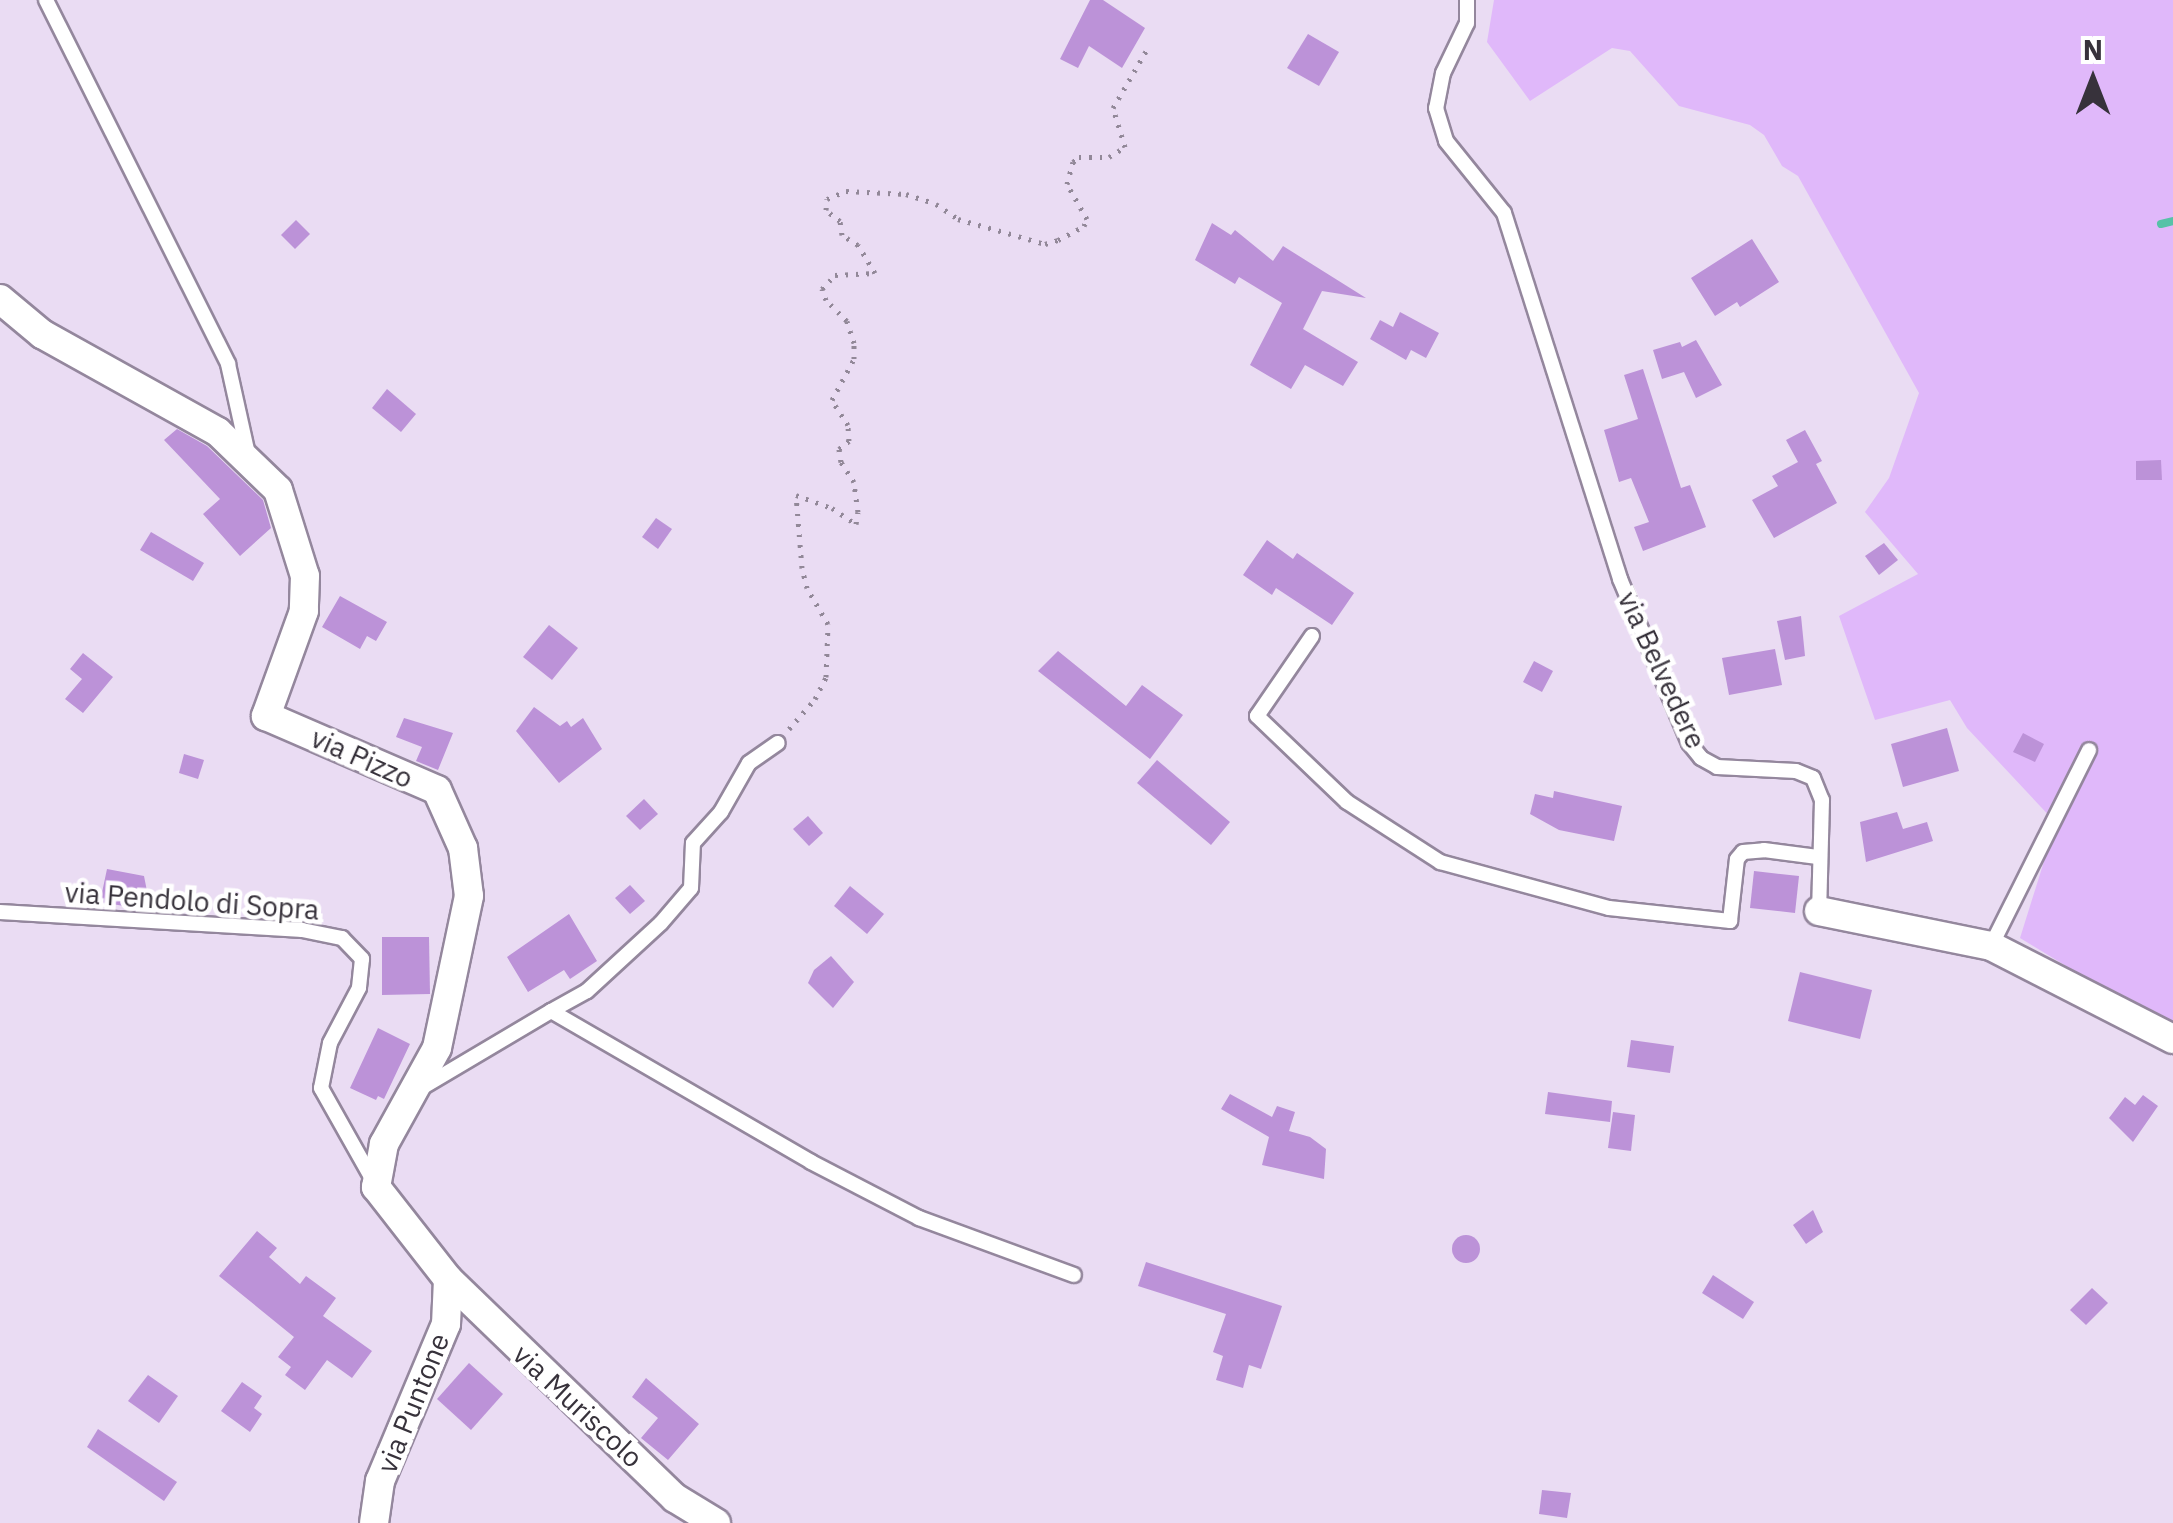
<!DOCTYPE html>
<style>
body{margin:0}
#map{position:relative;width:2173px;height:1523px;overflow:hidden;background:#eadcf3;font-family:"IBM Plex Sans",sans-serif}
div>[style]{position:absolute}
.green>*{inset:0;background:#e0b8fa}
.stream>*{height:8px;margin:-4px;padding:0 4px;transform-origin:4px;border-radius:4px;background:#56c2a7}
.building>*{inset:0;background:#bc92d8}
.round{border-radius:50%}
.path>*{height:5px;margin-top:-2.5px;transform-origin:0;background:repeating-linear-gradient(90deg,#928898 0 2.5px,transparent 0 10.5px)}
.roads{filter:drop-shadow(2px 0 #94879d) drop-shadow(-2px 0 #94879d) drop-shadow(0 2px #94879d) drop-shadow(0 -2px #94879d)}
.lane>*{height:14px;margin:-7px;padding:0 7px;transform-origin:7px;border-radius:7px;background:#fff}
.street>*{height:28px;margin:-14px;padding:0 14px;transform-origin:14px;border-radius:14px;background:#fff}
span{translate:-50% -50%;white-space:nowrap;text-align:center;line-height:1.15;-webkit-text-stroke:9px #fff;paint-order:stroke}
.street-label{font-size:28px;color:#37323b}
.north{position:absolute;left:2043px;top:30px;width:100px;height:100px;-webkit-text-stroke:8px #fff;paint-order:stroke;rotate:0deg;font-size:28px;font-weight:700;line-height:40px;text-align:center;color:#37323b}
.north::after{content:'';display:block;margin:auto;width:35px;height:45px;background:#37323b;clip-path:polygon(50% 0,100% 100%,50% 72%,0 100%)}
</style>
<div id="map">
<div class="green">
<i style="clip-path:polygon(1494px 0,2173px 0,2173px 1031px,2020px 938px,2056px 823px,1967px 728px,1950px 700px,1875px 720px,1839px 616px,1918px 574px,1865px 512px,1889px 478px,1919px 393px,1798px 176px,1782px 166px,1764px 135px,1750px 125px,1679px 106px,1630px 51px,1612px 48px,1530px 101px,1487px 42px)"></i>
</div>
<div class="stream">
<i style="left:2161px;top:224px;width:12px;rotate:-14deg"></i>
</div>
<div class="building">
<i style="clip-path:polygon(1090px 0,1103px 0,1145px 28px,1122px 68px,1089px 46px,1078px 68px,1060px 59px)"></i>
<i style="clip-path:polygon(1308px 34px,1339px 52px,1319px 86px,1287px 68px)"></i>
<i style="clip-path:polygon(296px 220px,310px 234px,295px 249px,281px 235px)"></i>
<i style="clip-path:polygon(1212px 223px,1231px 235px,1235px 230px,1273px 261px,1283px 246px,1366px 298px,1322px 291px,1303px 329px,1358px 362px,1343px 386px,1305px 365px,1291px 389px,1250px 365px,1282px 303px,1239px 277px,1235px 284px,1195px 260px)"></i>
<i style="clip-path:polygon(1752px 239px,1779px 282px,1740px 307px,1737px 302px,1715px 316px,1691px 278px)"></i>
<i style="clip-path:polygon(1400px 312px,1439px 333px,1426px 358px,1411px 350px,1406px 360px,1370px 339px,1380px 320px,1393px 327px)"></i>
<i style="clip-path:polygon(1696px 340px,1722px 385px,1696px 398px,1684px 372px,1662px 379px,1653px 350px,1680px 342px,1682px 347px)"></i>
<i style="clip-path:polygon(1643px 369px,1681px 488px,1690px 485px,1706px 527px,1643px 551px,1634px 527px,1649px 522px,1631px 478px,1619px 482px,1604px 430px,1638px 419px,1624px 375px)"></i>
<i style="clip-path:polygon(387px 389px,416px 414px,401px 432px,372px 408px)"></i>
<i style="clip-path:polygon(177px 429px,207px 446px,263px 500px,271px 528px,240px 556px,203px 514px,220px 499px,164px 440px)"></i>
<i style="clip-path:polygon(1805px 430px,1822px 461px,1816px 464px,1837px 503px,1774px 538px,1752px 500px,1778px 486px,1772px 476px,1798px 462px,1786px 440px)"></i>
<i style="clip-path:polygon(2161px 460px,2162px 480px,2136px 480px,2136px 461px)"></i>
<i style="clip-path:polygon(656px 518px,672px 529px,658px 549px,642px 537px)"></i>
<i style="clip-path:polygon(151px 532px,204px 563px,193px 581px,140px 550px)"></i>
<i style="clip-path:polygon(1267px 540px,1293px 559px,1297px 553px,1354px 593px,1332px 625px,1276px 588px,1272px 595px,1243px 575px)"></i>
<i style="clip-path:polygon(1884px 543px,1898px 560px,1879px 575px,1865px 556px)"></i>
<i style="clip-path:polygon(340px 596px,387px 622px,376px 641px,367px 636px,360px 649px,322px 627px)"></i>
<i style="clip-path:polygon(1801px 616px,1805px 656px,1785px 660px,1777px 621px)"></i>
<i style="clip-path:polygon(549px 625px,578px 648px,552px 680px,523px 657px)"></i>
<i style="clip-path:polygon(1775px 649px,1782px 685px,1729px 695px,1722px 658px)"></i>
<i style="clip-path:polygon(1058px 651px,1126px 706px,1142px 685px,1183px 715px,1150px 759px,1038px 671px)"></i>
<i style="clip-path:polygon(83px 653px,113px 677px,83px 713px,65px 699px,82px 679px,70px 669px)"></i>
<i style="clip-path:polygon(1534px 661px,1553px 671px,1542px 692px,1523px 682px)"></i>
<i style="clip-path:polygon(534px 707px,560px 726px,567px 721px,571px 727px,583px 718px,602px 749px,559px 783px,516px 731px)"></i>
<i style="clip-path:polygon(404px 718px,453px 733px,438px 770px,416px 761px,422px 747px,396px 737px)"></i>
<i style="clip-path:polygon(1947px 728px,1959px 771px,1903px 787px,1891px 744px)"></i>
<i style="clip-path:polygon(2023px 733px,2044px 744px,2035px 762px,2013px 752px)"></i>
<i style="clip-path:polygon(184px 754px,204px 760px,198px 779px,179px 773px)"></i>
<i style="clip-path:polygon(1157px 760px,1230px 822px,1211px 845px,1137px 783px)"></i>
<i style="clip-path:polygon(1554px 791px,1622px 806px,1614px 841px,1559px 830px,1530px 814px,1535px 794px,1553px 798px)"></i>
<i style="clip-path:polygon(644px 799px,658px 814px,640px 830px,626px 816px)"></i>
<i style="clip-path:polygon(1897px 812px,1903px 829px,1927px 822px,1933px 841px,1866px 862px,1860px 822px)"></i>
<i style="clip-path:polygon(808px 816px,823px 833px,809px 846px,793px 829px)"></i>
<i style="clip-path:polygon(107px 869px,144px 876px,149px 901px,131px 898px,130px 907px,100px 902px)"></i>
<i style="clip-path:polygon(1754px 871px,1799px 876px,1795px 913px,1750px 908px)"></i>
<i style="clip-path:polygon(630px 885px,645px 901px,630px 914px,615px 898px)"></i>
<i style="clip-path:polygon(850px 886px,884px 914px,867px 934px,834px 906px)"></i>
<i style="clip-path:polygon(569px 914px,597px 961px,570px 979px,564px 970px,528px 992px,507px 957px)"></i>
<i style="clip-path:polygon(382px 937px,429px 937px,430px 994px,382px 995px)"></i>
<i style="clip-path:polygon(831px 956px,854px 982px,833px 1008px,808px 983px,814px 970px)"></i>
<i style="clip-path:polygon(1800px 972px,1872px 990px,1860px 1039px,1788px 1021px)"></i>
<i style="clip-path:polygon(378px 1028px,410px 1044px,384px 1099px,378px 1096px,376px 1100px,350px 1088px)"></i>
<i style="clip-path:polygon(1631px 1040px,1674px 1046px,1670px 1073px,1627px 1067px)"></i>
<i style="clip-path:polygon(1548px 1092px,1612px 1101px,1610px 1122px,1545px 1114px)"></i>
<i style="clip-path:polygon(1230px 1094px,1272px 1117px,1277px 1106px,1295px 1112px,1289px 1131px,1310px 1137px,1326px 1149px,1324px 1179px,1262px 1165px,1269px 1137px,1221px 1109px)"></i>
<i style="clip-path:polygon(2143px 1095px,2158px 1106px,2133px 1142px,2109px 1118px,2125px 1097px,2135px 1105px)"></i>
<i style="clip-path:polygon(1613px 1112px,1635px 1115px,1631px 1151px,1608px 1148px)"></i>
<i style="clip-path:polygon(1813px 1210px,1823px 1232px,1806px 1244px,1793px 1225px)"></i>
<i style="clip-path:polygon(257px 1231px,277px 1248px,269px 1257px,300px 1284px,306px 1276px,336px 1298px,323px 1316px,372px 1351px,352px 1378px,327px 1360px,305px 1390px,285px 1375px,291px 1367px,278px 1357px,294px 1337px,219px 1276px)"></i>
<i class="round" style="left:1452px;top:1235px;width:28px;height:28px"></i>
<i style="clip-path:polygon(1146px 1262px,1282px 1306px,1261px 1369px,1249px 1365px,1243px 1388px,1216px 1380px,1223px 1356px,1213px 1352px,1226px 1314px,1138px 1286px)"></i>
<i style="clip-path:polygon(1713px 1275px,1754px 1302px,1743px 1319px,1702px 1293px)"></i>
<i style="clip-path:polygon(2092px 1288px,2108px 1303px,2086px 1325px,2070px 1310px)"></i>
<i style="clip-path:polygon(469px 1363px,503px 1394px,471px 1430px,437px 1399px)"></i>
<i style="clip-path:polygon(148px 1375px,178px 1396px,159px 1423px,128px 1401px)"></i>
<i style="clip-path:polygon(646px 1378px,699px 1424px,668px 1460px,641px 1438px,658px 1418px,632px 1397px)"></i>
<i style="clip-path:polygon(242px 1382px,262px 1396px,254px 1408px,262px 1414px,250px 1432px,221px 1411px)"></i>
<i style="clip-path:polygon(98px 1429px,177px 1482px,164px 1501px,87px 1447px)"></i>
<i style="clip-path:polygon(1542px 1490px,1571px 1493px,1567px 1518px,1539px 1514px)"></i>
</div>
<div class="path">
<i style="left:789px;top:729px;width:40px;rotate:-49deg"></i>
<i style="left:815px;top:699px;width:25px;rotate:-63deg"></i>
<i style="left:826px;top:677px;width:53px;rotate:-87.8deg"></i>
<i style="left:828px;top:624px;width:42px;rotate:-120.3deg"></i>
<i style="left:807px;top:588px;width:21px;rotate:-104deg"></i>
<i style="left:802px;top:568px;width:73px;rotate:-94.7deg"></i>
<i style="left:796px;top:495px;width:38px;rotate:20deg"></i>
<i style="left:832px;top:508px;width:29px;rotate:34deg"></i>
<i style="left:856px;top:524px;width:12px;rotate:-81deg"></i>
<i style="left:858px;top:512px;width:30px;rotate:-98deg"></i>
<i style="left:854px;top:482px;width:24px;rotate:-123deg"></i>
<i style="left:841px;top:462px;width:13px;rotate:-99deg"></i>
<i style="left:839px;top:449px;width:13px;rotate:-39deg"></i>
<i style="left:849px;top:441px;width:16px;rotate:-94deg"></i>
<i style="left:848px;top:425px;width:30px;rotate:-123deg"></i>
<i style="left:832px;top:400px;width:47px;rotate:-61.8deg"></i>
<i style="left:854px;top:359px;width:16px;rotate:-90deg"></i>
<i style="left:854px;top:343px;width:23px;rotate:-108deg"></i>
<i style="left:847px;top:321px;width:30px;rotate:-135deg"></i>
<i style="left:826px;top:300px;width:12px;rotate:-110deg"></i>
<i style="left:822px;top:289px;width:19px;rotate:-47deg"></i>
<i style="left:835px;top:275px;width:40px;rotate:-2.9deg"></i>
<i style="left:875px;top:273px;width:33px;rotate:-121deg"></i>
<i style="left:858px;top:245px;width:19px;rotate:-148deg"></i>
<i style="left:842px;top:235px;width:14px;rotate:-98deg"></i>
<i style="left:840px;top:221px;width:18px;rotate:-142deg"></i>
<i style="left:826px;top:210px;width:11px;rotate:-85deg"></i>
<i style="left:827px;top:199px;width:21px;rotate:-23deg"></i>
<i style="left:846px;top:191px;width:60px;rotate:2.9deg"></i>
<i style="left:906px;top:194px;width:32px;rotate:18deg"></i>
<i style="left:936px;top:204px;width:27px;rotate:34deg"></i>
<i style="left:958px;top:219px;width:91px;rotate:16deg"></i>
<i style="left:1045px;top:244px;width:14px;rotate:-17deg"></i>
<i style="left:1058px;top:240px;width:30px;rotate:-28deg"></i>
<i style="left:1084px;top:226px;width:8px;rotate:-67deg"></i>
<i style="left:1087px;top:219px;width:40px;rotate:-119.7deg"></i>
<i style="left:1067px;top:184px;width:23px;rotate:-75deg"></i>
<i style="left:1073px;top:162px;width:8px;rotate:-40deg"></i>
<i style="left:1079px;top:157px;width:30px"></i>
<i style="left:1109px;top:157px;width:19px;rotate:-32deg"></i>
<i style="left:1125px;top:147px;width:41px;rotate:-107.1deg"></i>
<i style="left:1113px;top:108px;width:66px;rotate:-59.9deg"></i>
</div>
<div class="roads">
<div class="lane">
<i style="left:46px;top:0;width:407px;rotate:63.4deg"></i>
<i style="left:228px;top:364px;width:92px;rotate:77.5deg"></i>
<i style="left:1467px;top:0;width:23px;rotate:90deg"></i>
<i style="left:1467px;top:23px;width:55px;rotate:115.6deg"></i>
<i style="left:1443px;top:73px;width:36px;rotate:101deg"></i>
<i style="left:1436px;top:108px;width:34px;rotate:73deg"></i>
<i style="left:1446px;top:141px;width:92px;rotate:51.1deg"></i>
<i style="left:1504px;top:213px;width:384px;rotate:72.4deg"></i>
<i style="left:1620px;top:579px;width:178px;rotate:67.2deg"></i>
<i style="left:1689px;top:743px;width:19px;rotate:51deg"></i>
<i style="left:1701px;top:758px;width:18px;rotate:29deg"></i>
<i style="left:1717px;top:767px;width:79px;rotate:2.9deg"></i>
<i style="left:1796px;top:771px;width:18px;rotate:22deg"></i>
<i style="left:1813px;top:778px;width:24px;rotate:68deg"></i>
<i style="left:1822px;top:800px;width:111px;rotate:91.5deg"></i>
<i style="left:1312px;top:636px;width:97px;rotate:124.5deg"></i>
<i style="left:1257px;top:716px;width:124px;rotate:43.7deg"></i>
<i style="left:1347px;top:802px;width:111px;rotate:32.8deg"></i>
<i style="left:1440px;top:862px;width:175px;rotate:15.2deg"></i>
<i style="left:1609px;top:908px;width:122px;rotate:6.1deg"></i>
<i style="left:1730px;top:921px;width:62px;rotate:-83.6deg"></i>
<i style="left:1737px;top:859px;width:9px;rotate:-49deg"></i>
<i style="left:1743px;top:852px;width:21px;rotate:-5deg"></i>
<i style="left:1764px;top:850px;width:54px;rotate:7.4deg"></i>
<i style="left:0;top:912px;width:303px;rotate:3.4deg"></i>
<i style="left:302px;top:930px;width:41px;rotate:11.3deg"></i>
<i style="left:342px;top:938px;width:29px;rotate:46deg"></i>
<i style="left:362px;top:959px;width:29px;rotate:96deg"></i>
<i style="left:359px;top:988px;width:62px;rotate:117.8deg"></i>
<i style="left:330px;top:1043px;width:46px;rotate:101.3deg"></i>
<i style="left:321px;top:1088px;width:110px;rotate:60.6deg"></i>
<i style="left:1991px;top:946px;width:219px;rotate:-63.4deg"></i>
<i style="left:551px;top:1011px;width:41px;rotate:-29.1deg"></i>
<i style="left:587px;top:991px;width:100px;rotate:-42.6deg"></i>
<i style="left:661px;top:923px;width:46px;rotate:-49.4deg"></i>
<i style="left:691px;top:888px;width:45px;rotate:-87.5deg"></i>
<i style="left:693px;top:843px;width:42px;rotate:-47.9deg"></i>
<i style="left:721px;top:812px;width:56px;rotate:-60.3deg"></i>
<i style="left:749px;top:763px;width:35px;rotate:-35deg"></i>
<i style="left:423px;top:1087px;width:149px;rotate:-30.7deg"></i>
<i style="left:551px;top:1011px;width:301px;rotate:30.1deg"></i>
<i style="left:811px;top:1162px;width:122px;rotate:27.4deg"></i>
<i style="left:919px;top:1218px;width:165px;rotate:20.2deg"></i>
</div>
<div class="street">
<i style="left:0;top:299px;width:55px;rotate:39.8deg"></i>
<i style="left:42px;top:334px;width:201px;rotate:29.1deg"></i>
<i style="left:218px;top:432px;width:83px;rotate:44deg"></i>
<i style="left:278px;top:490px;width:90px;rotate:72.6deg"></i>
<i style="left:305px;top:576px;width:35px;rotate:92deg"></i>
<i style="left:304px;top:611px;width:112px;rotate:109.9deg"></i>
<i style="left:266px;top:716px;width:186px;rotate:23.4deg"></i>
<i style="left:437px;top:790px;width:64px;rotate:65.9deg"></i>
<i style="left:463px;top:848px;width:48px;rotate:82.9deg"></i>
<i style="left:469px;top:896px;width:155px;rotate:101.9deg"></i>
<i style="left:437px;top:1048px;width:110px;rotate:118.9deg"></i>
<i style="left:384px;top:1144px;width:44px;rotate:100.5deg"></i>
<i style="left:376px;top:1187px;width:117px;rotate:52deg"></i>
<i style="left:448px;top:1279px;width:45px;rotate:92.5deg"></i>
<i style="left:446px;top:1324px;width:170px;rotate:112.8deg"></i>
<i style="left:380px;top:1481px;width:42px;rotate:98.1deg"></i>
<i style="left:1819px;top:911px;width:176px;rotate:11.5deg"></i>
<i style="left:1991px;top:946px;width:204px;rotate:27.1deg"></i>
<i style="left:448px;top:1279px;width:315px;rotate:44deg"></i>
<i style="left:675px;top:1498px;width:48px;rotate:31.4deg"></i>
</div>
</div>
<div class="street-label">
<span style="left:1662px;top:670px;rotate:65deg">via Belvedere</span>
<span style="left:362px;top:758px;rotate:24deg">via Pizzo</span>
<span style="left:192px;top:901px;rotate:4deg">via Pendolo di Sopra</span>
<span style="left:413px;top:1403px;rotate:-68deg">via Puntone</span>
<span style="left:578px;top:1406px;rotate:43deg">via Muriscolo</span>
</div>
<div class="north">N</div>
</div>
